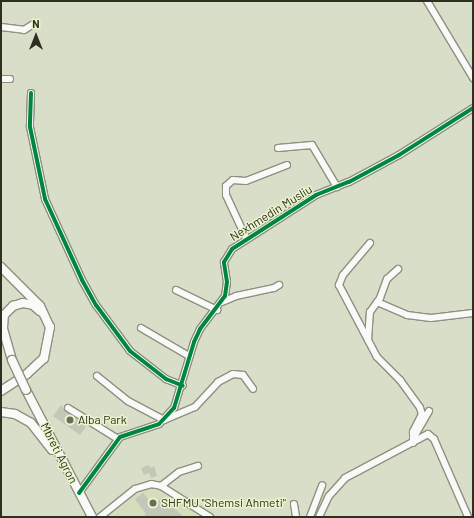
<!DOCTYPE html>
<style>
body{margin:0}
#map{position:relative;width:474px;height:518px;overflow:hidden;background:#d9dec9;font-family:Barlow,sans-serif}
div>[style]{position:absolute}
.built>*{inset:0;background:#d5ddba}
.building>*{inset:0;background:#c3c7b7}
.roads{filter:drop-shadow(1px 0 #8d9081) drop-shadow(-1px 0 #8d9081) drop-shadow(0 1px #8d9081) drop-shadow(0 -1px #8d9081)}
.minor>*{height:6px;margin:-3px;padding:0 3px;transform-origin:3px;border-radius:3px;background:#f9faf7}
.major>*{height:8px;margin:-4px;padding:0 4px;transform-origin:4px;border-radius:4px;background:#f9faf7}
.bridges{filter:drop-shadow(1px 0 #8d9081) drop-shadow(-1px 0 #8d9081) drop-shadow(0 1px #8d9081) drop-shadow(0 -1px #8d9081)}
.major-bridge>*{height:8px;margin:-4px;padding:0 4px;transform-origin:4px;border-radius:4px;background:#f9faf7}
.cycleway>*{height:4px;margin:-2px;padding:0 2px;transform-origin:2px;border-radius:2px;background:#00873e}
.dots>*{width:11px;height:11px;translate:-50% -50%;box-sizing:border-box;border:2px solid #eaf4cd;border-radius:50%}
span{translate:-50% -50%;white-space:nowrap;text-align:center;line-height:1.15;-webkit-text-stroke:3px #eaf4cd;paint-order:stroke}
.street-label{font-size:12px;color:#2d3021}
.poi-label{font-size:12px;color:#2d3021}
.left{translate:0 -50%;text-align:left}
.frame{position:absolute;inset:0;border:2px solid #2d3021;pointer-events:none}
.north{position:absolute;left:16px;top:16px;width:40px;height:40px;-webkit-text-stroke:3px #eaf4cd;paint-order:stroke;rotate:0deg;font-size:11px;font-weight:700;line-height:16px;text-align:center;color:#2d3021}
.north::after{content:'';display:block;margin:auto;width:14px;height:18px;background:#2d3021;clip-path:polygon(50% 0,100% 100%,50% 72%,0 100%)}
</style>
<div id="map">
<div class="built">
<i style="clip-path:polygon(153px 487px,191px 510px,198px 517px,112px 517px,132px 497px,146px 488px)"></i>
</div>
<div class="building">
<i style="clip-path:polygon(61px 405px,66px 412px,87px 425px,80px 435px,53px 416px)"></i>
<i style="clip-path:polygon(149px 465px,150px 468px,154px 466px,157px 476px,151px 478px,149px 473px,144px 475px,141px 468px)"></i>
<i style="clip-path:polygon(143px 493px,154px 506px,162px 497px,184px 517px,143px 517px,146px 514px,135px 499px)"></i>
</div>
<div class="roads">
<div class="minor">
<i style="left:427px;top:1px;width:90px;rotate:59.1deg"></i>
<i style="left:1px;top:27px;width:23px;rotate:7deg"></i>
<i style="left:24px;top:30px;width:13px;rotate:-32deg"></i>
<i style="left:1px;top:79px;width:9px"></i>
<i style="left:31px;top:93px;width:34px;rotate:92deg"></i>
<i style="left:30px;top:127px;width:74px;rotate:78.2deg"></i>
<i style="left:45px;top:199px;width:89px;rotate:65.4deg"></i>
<i style="left:82px;top:280px;width:29px;rotate:61deg"></i>
<i style="left:96px;top:305px;width:57px;rotate:53.5deg"></i>
<i style="left:130px;top:351px;width:46px;rotate:37.9deg"></i>
<i style="left:166px;top:379px;width:18px;rotate:22deg"></i>
<i style="left:278px;top:148px;width:34px;rotate:-5deg"></i>
<i style="left:312px;top:145px;width:49px;rotate:59.2deg"></i>
<i style="left:246px;top:238px;width:47px;rotate:-114.9deg"></i>
<i style="left:226px;top:195px;width:9px;rotate:-90deg"></i>
<i style="left:226px;top:186px;width:9px;rotate:-41deg"></i>
<i style="left:233px;top:180px;width:13px;rotate:4deg"></i>
<i style="left:246px;top:181px;width:44px;rotate:-21.3deg"></i>
<i style="left:370px;top:243px;width:42px;rotate:130.2deg"></i>
<i style="left:343px;top:275px;width:11px;rotate:112deg"></i>
<i style="left:339px;top:285px;width:81px;rotate:62.2deg"></i>
<i style="left:377px;top:357px;width:33px;rotate:45deg"></i>
<i style="left:400px;top:380px;width:34px;rotate:54deg"></i>
<i style="left:420px;top:408px;width:6px;rotate:72deg"></i>
<i style="left:422px;top:414px;width:20px;rotate:117deg"></i>
<i style="left:413px;top:432px;width:11px;rotate:90deg"></i>
<i style="left:176px;top:290px;width:46px;rotate:26deg"></i>
<i style="left:222px;top:302px;width:15px;rotate:-23deg"></i>
<i style="left:236px;top:296px;width:39px;rotate:-12deg"></i>
<i style="left:274px;top:288px;width:6px;rotate:-31deg"></i>
<i style="left:377px;top:302px;width:33px;rotate:23deg"></i>
<i style="left:407px;top:315px;width:24px;rotate:7deg"></i>
<i style="left:431px;top:318px;width:42px;rotate:-6.8deg"></i>
<i style="left:141px;top:328px;width:56px;rotate:30.3deg"></i>
<i style="left:368px;top:340px;width:28px;rotate:-86deg"></i>
<i style="left:370px;top:312px;width:17px;rotate:-54deg"></i>
<i style="left:380px;top:298px;width:20px;rotate:-70deg"></i>
<i style="left:387px;top:279px;width:15px;rotate:-42deg"></i>
<i style="left:97px;top:376px;width:40px;rotate:39deg"></i>
<i style="left:128px;top:401px;width:41px;rotate:27.8deg"></i>
<i style="left:164px;top:420px;width:34px;rotate:-23deg"></i>
<i style="left:195px;top:407px;width:34px;rotate:-47deg"></i>
<i style="left:218px;top:382px;width:17px;rotate:-28deg"></i>
<i style="left:233px;top:374px;width:10px;rotate:6deg"></i>
<i style="left:243px;top:375px;width:17px;rotate:54deg"></i>
<i style="left:68px;top:408px;width:59px;rotate:31.8deg"></i>
<i style="left:414px;top:437px;width:30px;rotate:-60deg"></i>
<i style="left:161px;top:486px;width:23px;rotate:-38deg"></i>
<i style="left:179px;top:472px;width:20px;rotate:-18deg"></i>
<i style="left:79px;top:493px;width:69px;rotate:-53.8deg"></i>
<i style="left:120px;top:437px;width:41px;rotate:-18.4deg"></i>
<i style="left:159px;top:424px;width:22px;rotate:-47deg"></i>
<i style="left:174px;top:408px;width:69px;rotate:-73.1deg"></i>
<i style="left:194px;top:342px;width:14px;rotate:-65deg"></i>
<i style="left:200px;top:329px;width:41px;rotate:-52.9deg"></i>
<i style="left:225px;top:296px;width:14px;rotate:-82deg"></i>
<i style="left:227px;top:282px;width:20px;rotate:-99deg"></i>
<i style="left:224px;top:262px;width:15px;rotate:-58deg"></i>
<i style="left:232px;top:249px;width:100px;rotate:-32.7deg"></i>
<i style="left:316px;top:195px;width:35px;rotate:-22deg"></i>
<i style="left:349px;top:182px;width:57px;rotate:-28.4deg"></i>
<i style="left:399px;top:155px;width:88px;rotate:-32.4deg"></i>
<i style="left:294px;top:504px;width:13px;rotate:81deg"></i>
<i style="left:100px;top:517px;width:45px;rotate:-38.7deg"></i>
<i style="left:135px;top:489px;width:17px;rotate:-17deg"></i>
<i style="left:151px;top:484px;width:10px;rotate:11deg"></i>
<i style="left:161px;top:486px;width:58px;rotate:32.3deg"></i>
<i style="left:310px;top:517px;width:34px;rotate:-69deg"></i>
<i style="left:319px;top:517px;width:23px;rotate:-65deg"></i>
<i style="left:329px;top:496px;width:24px;rotate:-48deg"></i>
<i style="left:345px;top:478px;width:94px;rotate:-27.9deg"></i>
<i style="left:428px;top:434px;width:8px;rotate:40deg"></i>
<i style="left:434px;top:439px;width:85px;rotate:66.4deg"></i>
</div>
<div class="major">
<i style="left:1px;top:267px;width:55px;rotate:45deg"></i>
<i style="left:40px;top:306px;width:23px;rotate:65deg"></i>
<i style="left:50px;top:327px;width:32px;rotate:101deg"></i>
<i style="left:44px;top:358px;width:23px;rotate:137deg"></i>
<i style="left:27px;top:374px;width:31px;rotate:147deg"></i>
<i style="left:12px;top:360px;width:33px;rotate:-106deg"></i>
<i style="left:3px;top:328px;width:13px;rotate:-86deg"></i>
<i style="left:4px;top:315px;width:13px;rotate:-45deg"></i>
<i style="left:13px;top:306px;width:10px;rotate:-17deg"></i>
<i style="left:23px;top:303px;width:10px;rotate:11deg"></i>
<i style="left:33px;top:305px;width:9px;rotate:41deg"></i>
<i style="left:26px;top:390px;width:143px;rotate:62.5deg"></i>
<i style="left:1px;top:412px;width:14px;rotate:8deg"></i>
<i style="left:15px;top:414px;width:18px;rotate:29deg"></i>
<i style="left:31px;top:423px;width:34px;rotate:52deg"></i>
</div>
</div>
<div class="bridges">
<div class="major-bridge">
<i style="left:12px;top:360px;width:33px;rotate:65deg"></i>
</div>
</div>
<div class="cycleway">
<i style="left:31px;top:93px;width:34px;rotate:92deg"></i>
<i style="left:30px;top:127px;width:74px;rotate:78.2deg"></i>
<i style="left:45px;top:199px;width:89px;rotate:65.4deg"></i>
<i style="left:82px;top:280px;width:29px;rotate:61deg"></i>
<i style="left:96px;top:305px;width:57px;rotate:53.5deg"></i>
<i style="left:130px;top:351px;width:46px;rotate:37.9deg"></i>
<i style="left:166px;top:379px;width:18px;rotate:22deg"></i>
<i style="left:79px;top:493px;width:69px;rotate:-53.8deg"></i>
<i style="left:120px;top:437px;width:41px;rotate:-18.4deg"></i>
<i style="left:159px;top:424px;width:22px;rotate:-47deg"></i>
<i style="left:174px;top:408px;width:69px;rotate:-73.1deg"></i>
<i style="left:194px;top:342px;width:14px;rotate:-65deg"></i>
<i style="left:200px;top:329px;width:41px;rotate:-52.9deg"></i>
<i style="left:225px;top:296px;width:14px;rotate:-82deg"></i>
<i style="left:227px;top:282px;width:20px;rotate:-99deg"></i>
<i style="left:224px;top:262px;width:15px;rotate:-58deg"></i>
<i style="left:232px;top:249px;width:100px;rotate:-32.7deg"></i>
<i style="left:316px;top:195px;width:35px;rotate:-22deg"></i>
<i style="left:349px;top:182px;width:57px;rotate:-28.4deg"></i>
<i style="left:399px;top:155px;width:88px;rotate:-32.4deg"></i>
</div>
<div class="dots">
<i style="left:70px;top:420px;background:#696d5c"></i>
<i style="left:153px;top:503px;background:#696d5c"></i>
</div>
<div class="street-label">
<span style="left:271px;top:213px;rotate:-32deg">Nexhmedin Musliu</span>
<span style="left:59px;top:453px;rotate:63deg">Mbreti Agron</span>
</div>
<div class="poi-label">
<span class="left" style="left:78px;top:420px">Alba Park</span>
<span class="left" style="left:161px;top:503px">SHFMU "Shemsi Ahmeti"</span>
</div>
<div class="frame"></div>
<div class="north">N</div>
</div>
